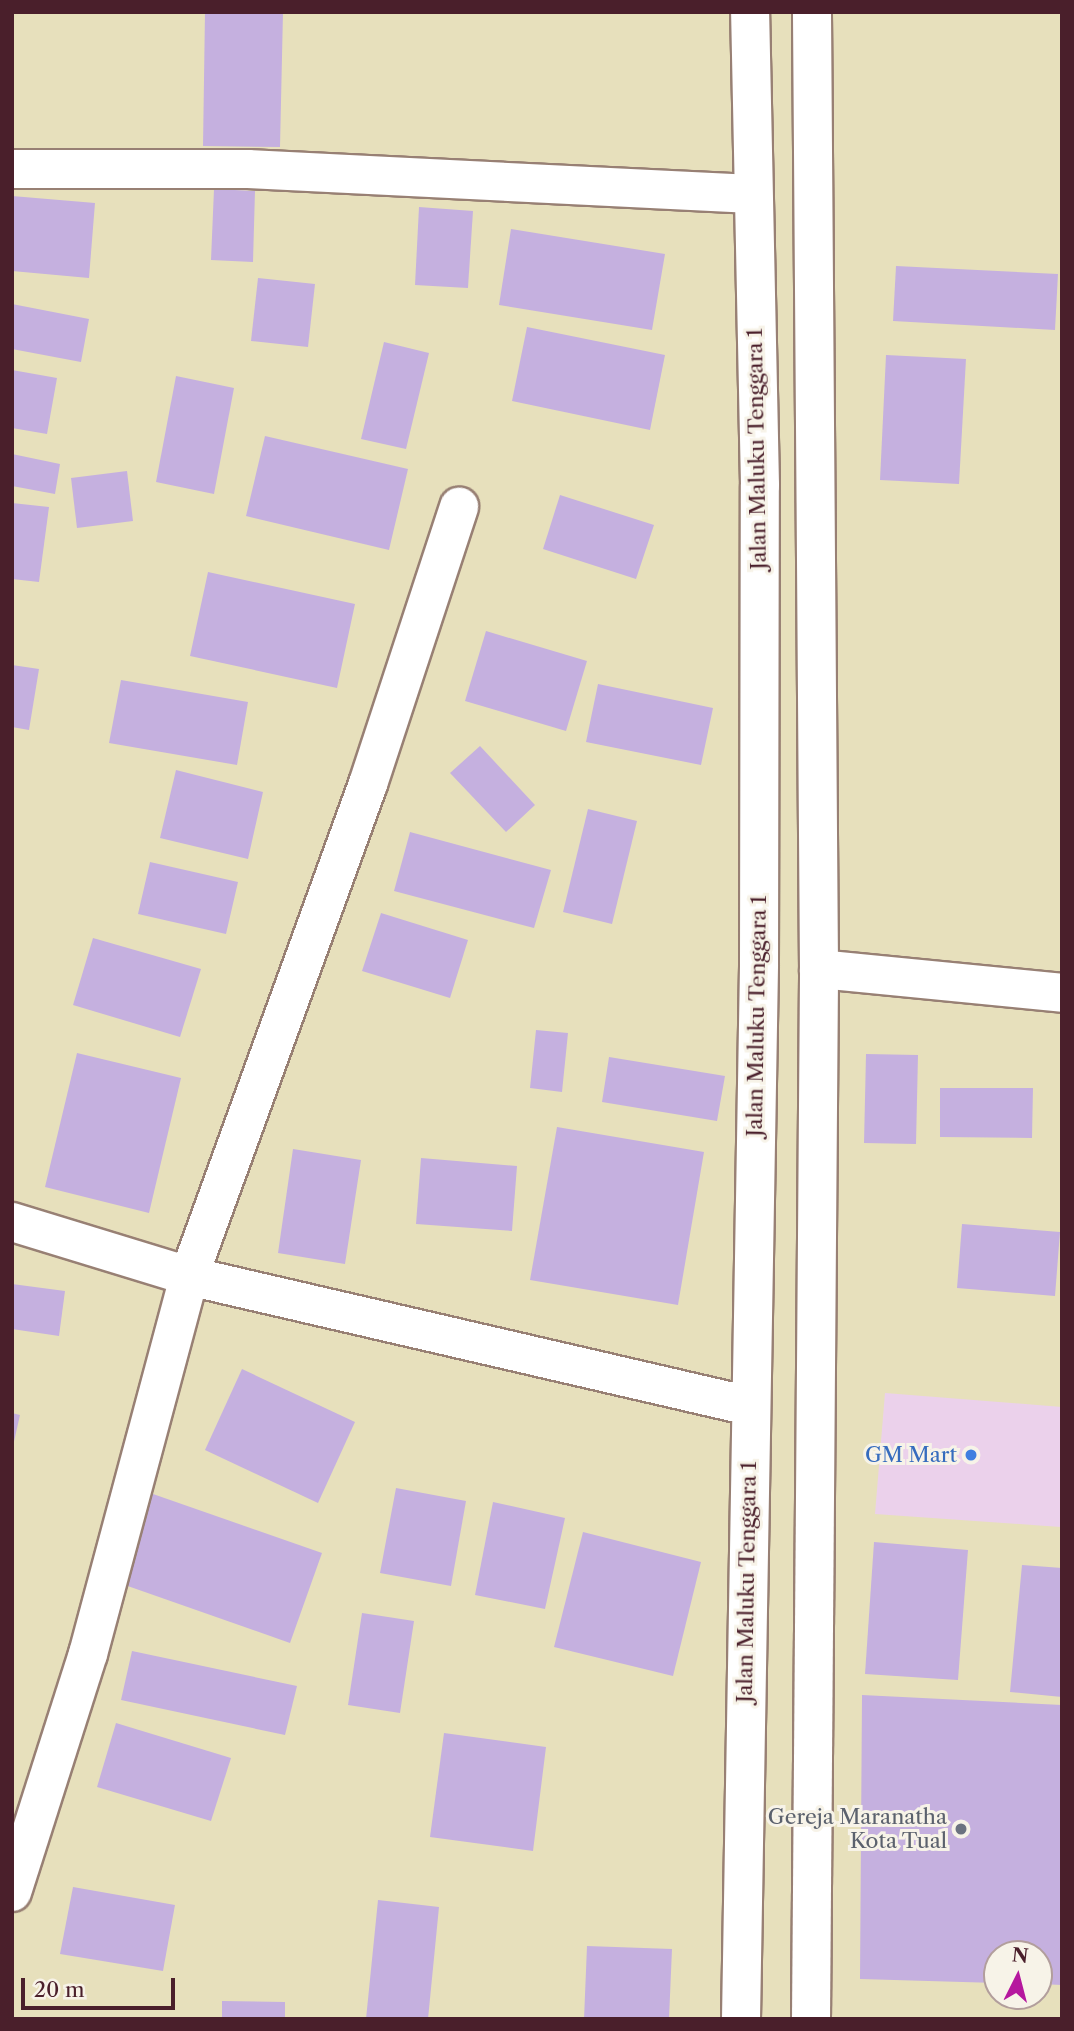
<!DOCTYPE html>
<style>
body{margin:0}
#map{position:relative;width:1074px;height:2031px;overflow:hidden;background:#e7e0bc;font-family:"Libre Caslon Text",serif}
div>[style]{position:absolute}
.built>*{inset:0;background:#ebd1eb}
.building>*{inset:0;background:#c5b0df}
.roads{filter:drop-shadow(2px 0 #988074) drop-shadow(-2px 0 #988074) drop-shadow(0 2px #988074) drop-shadow(0 -2px #988074)}
.minor>*{height:38px;margin:-19px;padding:0 19px;transform-origin:19px;border-radius:19px;background:#fff}
.major>*{height:38px;margin:-19px;padding:0 19px;transform-origin:19px;border-radius:19px;background:#fff}
.dots>*{width:19px;height:19px;translate:-50% -50%;box-sizing:border-box;border:4px solid #f7f3e8;border-radius:50%}
span{translate:-50% -50%;white-space:nowrap;text-align:center;line-height:1.15;-webkit-text-stroke:6px #f7f3e8;paint-order:stroke}
.street-label{font-size:21px;color:#4a1f2b}
.shop-label{font-size:21px;color:#366cbe}
.right{translate:-100% -50%;text-align:right}
.worship-label{font-size:21px;color:#5b616d}
.frame{position:absolute;inset:0;border:14px solid #4a1f2b;pointer-events:none}
.north{position:absolute;left:983px;top:1940px;width:70px;height:70px;box-sizing:border-box;background:#f7f3e8;border:2px solid #b29e9c;border-radius:50%;rotate:6deg;font-size:19px;font-weight:700;line-height:28px;text-align:center;color:#4a1f2b}
.north::after{content:'';display:block;margin:auto;width:24px;height:32px;background:#b5179e;clip-path:polygon(50% 0,100% 100%,50% 72%,0 100%)}
.scale{position:absolute;left:21px;top:1978px;width:154px;height:32px;box-sizing:border-box;border:4px solid #4a1f2b;border-top:0;padding-left:9px;font-size:21px;line-height:24px;white-space:nowrap;color:#4a1f2b;-webkit-text-stroke:5px #f7f3e8;paint-order:stroke}
</style>
<div id="map">
<div class="built">
<i style="clip-path:polygon(885px 1393px,1062px 1407px,1061px 1527px,875px 1514px)"></i>
</div>
<div class="building">
<i style="clip-path:polygon(205px 12px,283px 12px,280px 147px,203px 146px)"></i>
<i style="clip-path:polygon(214px 189px,255px 191px,253px 262px,211px 260px)"></i>
<i style="clip-path:polygon(12px 196px,95px 203px,89px 278px,12px 271px)"></i>
<i style="clip-path:polygon(419px 207px,473px 211px,468px 288px,415px 285px)"></i>
<i style="clip-path:polygon(511px 229px,665px 254px,652px 330px,499px 305px)"></i>
<i style="clip-path:polygon(896px 266px,1058px 274px,1055px 330px,893px 321px)"></i>
<i style="clip-path:polygon(258px 278px,315px 284px,308px 347px,251px 341px)"></i>
<i style="clip-path:polygon(12px 304px,89px 319px,81px 362px,12px 349px)"></i>
<i style="clip-path:polygon(527px 327px,665px 355px,650px 430px,512px 401px)"></i>
<i style="clip-path:polygon(384px 342px,429px 353px,406px 449px,361px 439px)"></i>
<i style="clip-path:polygon(886px 355px,966px 359px,959px 484px,880px 480px)"></i>
<i style="clip-path:polygon(12px 370px,57px 378px,47px 434px,12px 428px)"></i>
<i style="clip-path:polygon(176px 376px,234px 388px,214px 494px,156px 482px)"></i>
<i style="clip-path:polygon(265px 436px,408px 469px,389px 550px,246px 516px)"></i>
<i style="clip-path:polygon(12px 454px,60px 464px,55px 494px,12px 486px)"></i>
<i style="clip-path:polygon(127px 471px,133px 521px,77px 528px,71px 478px)"></i>
<i style="clip-path:polygon(560px 495px,654px 525px,636px 579px,543px 549px)"></i>
<i style="clip-path:polygon(12px 503px,49px 507px,39px 582px,12px 579px)"></i>
<i style="clip-path:polygon(208px 572px,355px 604px,337px 688px,190px 656px)"></i>
<i style="clip-path:polygon(486px 631px,587px 661px,566px 731px,465px 701px)"></i>
<i style="clip-path:polygon(12px 665px,39px 669px,29px 730px,12px 727px)"></i>
<i style="clip-path:polygon(121px 680px,248px 702px,237px 765px,109px 743px)"></i>
<i style="clip-path:polygon(598px 684px,713px 708px,701px 765px,586px 742px)"></i>
<i style="clip-path:polygon(480px 746px,535px 805px,506px 832px,450px 773px)"></i>
<i style="clip-path:polygon(176px 770px,263px 792px,248px 859px,160px 838px)"></i>
<i style="clip-path:polygon(588px 809px,637px 821px,612px 924px,563px 912px)"></i>
<i style="clip-path:polygon(410px 832px,551px 870px,534px 928px,394px 891px)"></i>
<i style="clip-path:polygon(150px 862px,238px 882px,226px 934px,138px 914px)"></i>
<i style="clip-path:polygon(381px 913px,468px 940px,450px 998px,362px 971px)"></i>
<i style="clip-path:polygon(93px 938px,201px 969px,180px 1037px,73px 1005px)"></i>
<i style="clip-path:polygon(536px 1030px,568px 1033px,562px 1092px,530px 1088px)"></i>
<i style="clip-path:polygon(77px 1053px,181px 1078px,149px 1213px,45px 1187px)"></i>
<i style="clip-path:polygon(866px 1054px,918px 1055px,916px 1144px,864px 1143px)"></i>
<i style="clip-path:polygon(609px 1057px,725px 1076px,717px 1121px,602px 1102px)"></i>
<i style="clip-path:polygon(940px 1088px,1033px 1088px,1032px 1138px,940px 1137px)"></i>
<i style="clip-path:polygon(557px 1127px,704px 1152px,678px 1305px,530px 1280px)"></i>
<i style="clip-path:polygon(293px 1149px,361px 1160px,345px 1264px,278px 1253px)"></i>
<i style="clip-path:polygon(421px 1158px,517px 1166px,512px 1231px,416px 1224px)"></i>
<i style="clip-path:polygon(962px 1224px,1060px 1232px,1055px 1296px,957px 1288px)"></i>
<i style="clip-path:polygon(12px 1284px,65px 1291px,59px 1336px,12px 1329px)"></i>
<i style="clip-path:polygon(242px 1369px,355px 1422px,318px 1503px,205px 1450px)"></i>
<i style="clip-path:polygon(12px 1413px,20px 1415px,13px 1446px,12px 1446px)"></i>
<i style="clip-path:polygon(396px 1488px,466px 1501px,451px 1586px,380px 1573px)"></i>
<i style="clip-path:polygon(153px 1494px,322px 1553px,290px 1643px,122px 1584px)"></i>
<i style="clip-path:polygon(493px 1502px,565px 1518px,545px 1609px,475px 1595px)"></i>
<i style="clip-path:polygon(583px 1532px,701px 1562px,673px 1676px,554px 1647px)"></i>
<i style="clip-path:polygon(874px 1542px,968px 1550px,958px 1680px,865px 1674px)"></i>
<i style="clip-path:polygon(1022px 1565px,1062px 1568px,1062px 1697px,1010px 1692px)"></i>
<i style="clip-path:polygon(362px 1613px,414px 1621px,400px 1713px,348px 1705px)"></i>
<i style="clip-path:polygon(132px 1651px,297px 1686px,285px 1735px,121px 1700px)"></i>
<i style="clip-path:polygon(862px 1695px,1062px 1705px,1062px 1985px,1039px 1984px,1039px 1954px,997px 1954px,997px 1983px,860px 1979px)"></i>
<i style="clip-path:polygon(116px 1723px,231px 1758px,211px 1821px,97px 1787px)"></i>
<i style="clip-path:polygon(444px 1733px,546px 1747px,533px 1851px,430px 1837px)"></i>
<i style="clip-path:polygon(73px 1887px,175px 1905px,163px 1971px,60px 1954px)"></i>
<i style="clip-path:polygon(378px 1900px,439px 1907px,428px 2019px,366px 2019px)"></i>
<i style="clip-path:polygon(587px 1946px,672px 1949px,669px 2019px,584px 2019px)"></i>
<i style="clip-path:polygon(222px 2001px,285px 2002px,285px 2019px,222px 2019px)"></i>
</div>
<div class="roads">
<div class="minor">
<i style="left:12px;top:169px;width:236px"></i>
<i style="left:248px;top:169px;width:505px;rotate:2.84deg"></i>
<i style="left:819px;top:969px;width:244px;rotate:5.6deg"></i>
<i style="left:12px;top:1222px;width:185px;rotate:17deg"></i>
<i style="left:189px;top:1276px;width:524px;rotate:-70.01deg"></i>
<i style="left:368px;top:784px;width:292px;rotate:-71.8deg"></i>
<i style="left:12px;top:1892px;width:250px;rotate:-72.3deg"></i>
<i style="left:88px;top:1654px;width:391px;rotate:-75deg"></i>
<i style="left:189px;top:1276px;width:576px;rotate:13.05deg"></i>
</div>
<div class="major">
<i style="left:741px;top:2019px;width:1055px;rotate:-89.02deg"></i>
<i style="left:759px;top:964px;width:479px;rotate:-89.9deg"></i>
<i style="left:760px;top:485px;width:473px;rotate:-91.2deg"></i>
<i style="left:811px;top:2019px;width:1050px;rotate:-89.56deg"></i>
<i style="left:819px;top:969px;width:957px;rotate:-90.42deg"></i>
</div>
</div>
<div class="dots">
<i style="left:971px;top:1455px;background:#3f7fe0"></i>
<i style="left:961px;top:1829px;background:#6b7280"></i>
</div>
<div class="street-label">
<span style="left:757px;top:449px;rotate:-91deg">Jalan Maluku Tenggara 1</span>
<span style="left:757px;top:1016px;rotate:-89deg">Jalan Maluku Tenggara 1</span>
<span style="left:747px;top:1582px;rotate:-89deg">Jalan Maluku Tenggara 1</span>
</div>
<div class="shop-label">
<span class="right" style="left:957px;top:1455px">GM Mart</span>
</div>
<div class="worship-label">
<span class="right" style="left:947px;top:1829px">Gereja Maranatha<br>Kota Tual</span>
</div>
<div class="frame"></div>
<div class="north">N</div>
<div class="scale">20 m</div>
</div>
